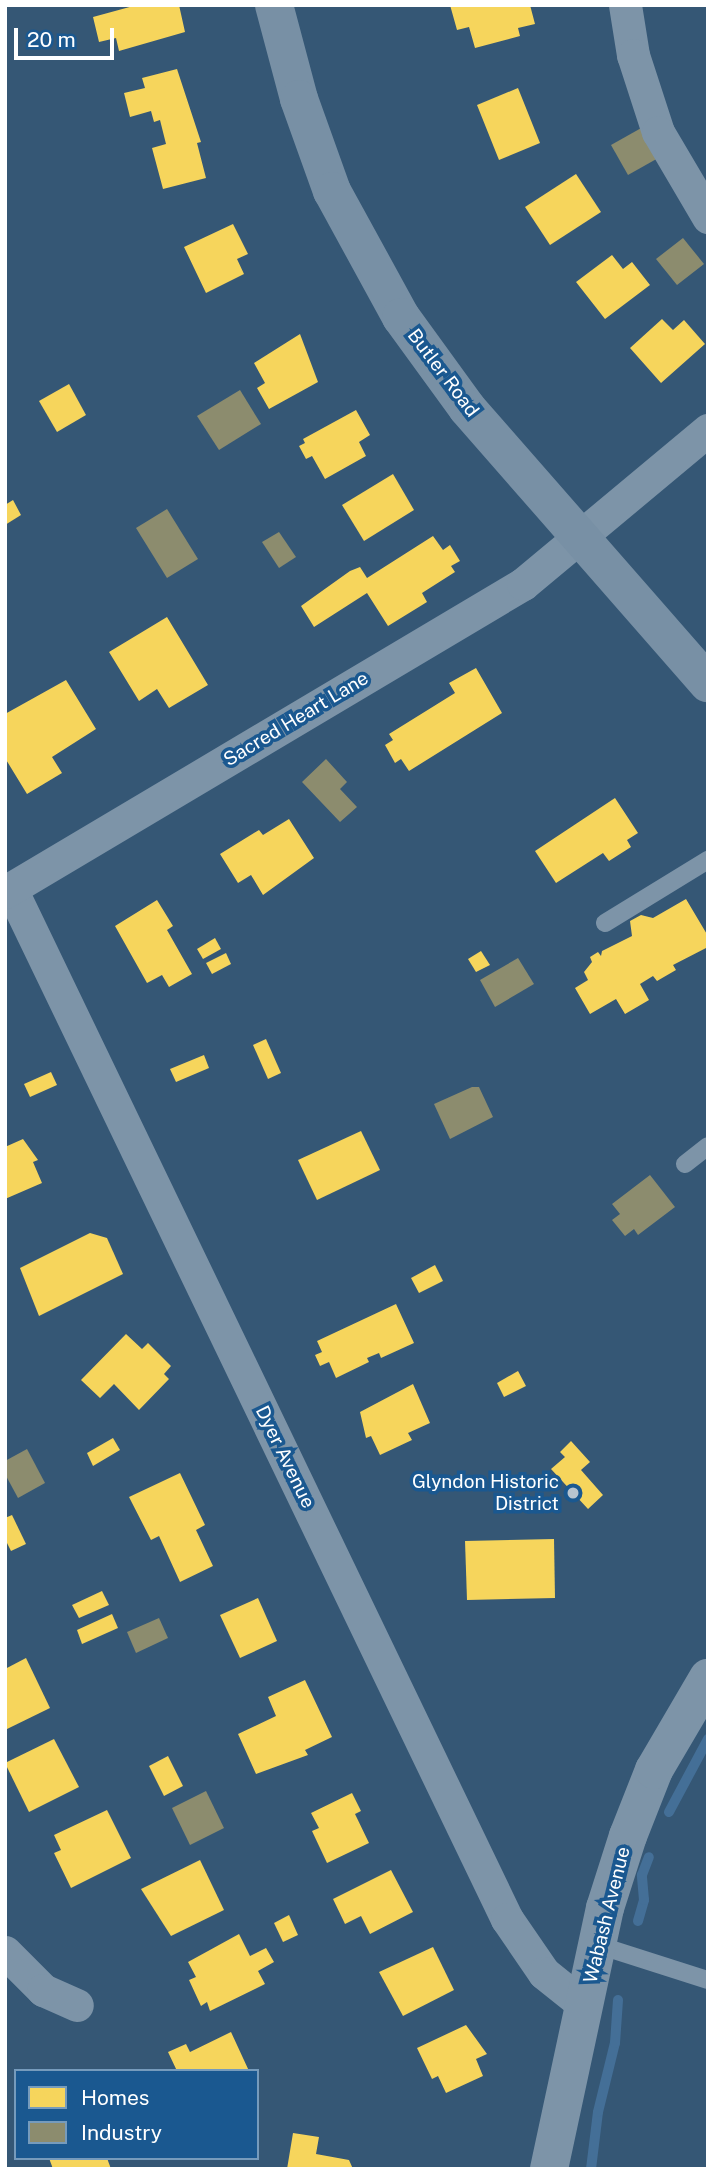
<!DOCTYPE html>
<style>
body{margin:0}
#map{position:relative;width:713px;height:2174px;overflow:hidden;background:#355775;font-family:"Public Sans",sans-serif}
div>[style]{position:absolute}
.homes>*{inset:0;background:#f6d55c}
.industry>*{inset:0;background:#8c8c6e}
.stream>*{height:10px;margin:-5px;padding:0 5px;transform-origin:5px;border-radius:5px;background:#446f97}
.service>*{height:18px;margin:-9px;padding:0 9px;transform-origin:9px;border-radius:9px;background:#7d94a8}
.minor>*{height:33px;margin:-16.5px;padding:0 16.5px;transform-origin:16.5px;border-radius:16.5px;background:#7d94a8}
.tertiary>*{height:38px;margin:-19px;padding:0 19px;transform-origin:19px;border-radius:19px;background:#7d94a8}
.secondary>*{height:38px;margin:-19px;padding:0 19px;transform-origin:19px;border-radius:19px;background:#7890a5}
.dots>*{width:19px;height:19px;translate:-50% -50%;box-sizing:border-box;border:4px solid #1a5890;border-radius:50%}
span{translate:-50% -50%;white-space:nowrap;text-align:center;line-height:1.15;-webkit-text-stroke:7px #1a5890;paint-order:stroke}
.street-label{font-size:19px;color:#fff}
.poi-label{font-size:19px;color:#fff}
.right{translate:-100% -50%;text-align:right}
.frame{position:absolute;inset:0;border:7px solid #fff;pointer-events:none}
.legend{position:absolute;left:14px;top:2069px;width:245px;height:91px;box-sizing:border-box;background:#1a5890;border:2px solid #769bbc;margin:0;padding:9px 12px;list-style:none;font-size:21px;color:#fff}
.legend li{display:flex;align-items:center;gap:14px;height:35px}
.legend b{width:35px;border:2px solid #769bbc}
.scale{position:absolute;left:14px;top:28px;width:100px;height:32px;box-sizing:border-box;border:4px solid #fff;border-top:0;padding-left:9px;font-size:21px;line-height:24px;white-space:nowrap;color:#fff;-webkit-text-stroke:5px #1a5890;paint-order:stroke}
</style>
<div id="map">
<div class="homes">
<i style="clip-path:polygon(137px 5px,179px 5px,185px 32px,119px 51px,116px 38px,99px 42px,93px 17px)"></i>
<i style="clip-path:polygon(450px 5px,530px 5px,535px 24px,518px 28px,520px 36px,475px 48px,469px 27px,457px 30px)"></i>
<i style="clip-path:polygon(177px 69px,201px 142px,197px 143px,206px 178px,163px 189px,152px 148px,166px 144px,160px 120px,154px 122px,151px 111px,130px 117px,124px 93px,145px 88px,142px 78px)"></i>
<i style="clip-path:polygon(518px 88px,540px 143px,499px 160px,477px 105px)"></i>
<i style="clip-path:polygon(576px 174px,601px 212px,550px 245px,525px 207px)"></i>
<i style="clip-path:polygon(233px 224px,248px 254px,237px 259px,244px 274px,206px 293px,184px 247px)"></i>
<i style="clip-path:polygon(612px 255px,623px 269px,632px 262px,650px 285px,605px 319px,576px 282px)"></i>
<i style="clip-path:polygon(662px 319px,673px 330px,684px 320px,705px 344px,661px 383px,630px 348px)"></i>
<i style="clip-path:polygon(300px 334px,318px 382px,269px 409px,257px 388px,265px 383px,254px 363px)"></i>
<i style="clip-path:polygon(69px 384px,86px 415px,57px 432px,39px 401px)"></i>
<i style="clip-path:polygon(356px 410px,370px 435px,359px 442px,366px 456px,325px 479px,312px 456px,306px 459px,299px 446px,305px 443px,303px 439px)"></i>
<i style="clip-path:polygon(393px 474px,414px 510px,364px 541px,342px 505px)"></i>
<i style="clip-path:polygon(13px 500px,21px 515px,5px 525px,5px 505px)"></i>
<i style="clip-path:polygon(433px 536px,443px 550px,450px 545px,460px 561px,451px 566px,455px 572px,422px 593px,427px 602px,388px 626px,367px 593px,314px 627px,301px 606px,350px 571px,360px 567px,367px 578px)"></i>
<i style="clip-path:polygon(167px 617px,208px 685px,169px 708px,157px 689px,139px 701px,109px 652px)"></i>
<i style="clip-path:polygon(476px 668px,502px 713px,409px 771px,401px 759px,395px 763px,385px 745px,393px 740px,389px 734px,455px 693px,449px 683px)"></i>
<i style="clip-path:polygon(66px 680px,96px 729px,52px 757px,62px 773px,27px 794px,5px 758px,5px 714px)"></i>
<i style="clip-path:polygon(615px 798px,638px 833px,627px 840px,631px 847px,609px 861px,603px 853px,556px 883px,535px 851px)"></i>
<i style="clip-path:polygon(289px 819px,314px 858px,263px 895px,251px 875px,238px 883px,220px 854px,259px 830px,263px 835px)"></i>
<i style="clip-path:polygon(686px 899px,708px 936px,708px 947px,673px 965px,676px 970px,657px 981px,653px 976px,640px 984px,649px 1000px,625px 1014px,616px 999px,590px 1014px,575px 988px,588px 980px,584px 972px,592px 962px,590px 957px,598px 952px,601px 956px,602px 951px,632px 936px,630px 921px,641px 915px,653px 918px)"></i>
<i style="clip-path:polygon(157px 900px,173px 926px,167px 930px,192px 974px,169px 987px,162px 975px,147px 983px,115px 926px)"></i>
<i style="clip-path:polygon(215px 938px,221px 949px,203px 959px,197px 949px)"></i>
<i style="clip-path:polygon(481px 951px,490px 965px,476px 972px,468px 959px)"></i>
<i style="clip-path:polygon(226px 953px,231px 964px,212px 974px,206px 963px)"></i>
<i style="clip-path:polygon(266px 1039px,281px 1073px,268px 1079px,253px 1045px)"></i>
<i style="clip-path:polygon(204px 1055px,209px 1068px,176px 1082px,170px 1069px)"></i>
<i style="clip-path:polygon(51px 1072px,57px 1085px,30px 1097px,24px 1084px)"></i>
<i style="clip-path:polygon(361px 1131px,380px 1170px,317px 1200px,298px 1160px)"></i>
<i style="clip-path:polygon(23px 1139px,38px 1160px,33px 1162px,42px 1183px,5px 1199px,5px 1147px)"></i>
<i style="clip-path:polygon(90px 1233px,107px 1238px,123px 1274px,39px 1316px,20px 1268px)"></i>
<i style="clip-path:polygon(435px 1265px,443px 1281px,419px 1293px,411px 1278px)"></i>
<i style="clip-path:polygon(396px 1304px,414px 1343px,381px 1358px,379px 1353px,367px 1358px,369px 1362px,336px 1378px,329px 1362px,320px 1366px,315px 1355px,322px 1352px,317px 1341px)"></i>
<i style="clip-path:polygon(126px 1334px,142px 1349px,148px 1343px,171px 1366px,164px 1374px,169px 1379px,139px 1410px,114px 1384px,100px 1398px,81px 1380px)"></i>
<i style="clip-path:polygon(518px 1371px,526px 1386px,504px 1397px,497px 1383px)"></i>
<i style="clip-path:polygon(413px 1384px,430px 1423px,408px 1433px,412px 1440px,380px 1455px,371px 1436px,366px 1438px,360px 1412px)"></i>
<i style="clip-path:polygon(113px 1438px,120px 1450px,93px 1466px,87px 1453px)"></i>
<i style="clip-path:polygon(571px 1441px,590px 1462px,581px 1470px,603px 1495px,588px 1509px,551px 1469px,565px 1457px,560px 1452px)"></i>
<i style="clip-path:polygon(180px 1473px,205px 1525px,196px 1530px,213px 1566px,180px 1582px,159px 1536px,151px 1540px,129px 1497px)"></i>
<i style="clip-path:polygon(12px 1515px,26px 1544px,11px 1551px,5px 1539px,5px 1518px)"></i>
<i style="clip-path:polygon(554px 1539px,555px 1598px,467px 1600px,465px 1541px)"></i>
<i style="clip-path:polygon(102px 1591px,109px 1605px,79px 1618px,72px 1605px)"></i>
<i style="clip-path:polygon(258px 1598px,277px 1641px,240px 1658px,220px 1615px)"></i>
<i style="clip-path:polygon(112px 1614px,118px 1628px,82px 1644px,77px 1630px)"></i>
<i style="clip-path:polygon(26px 1658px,50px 1708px,5px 1730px,5px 1669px)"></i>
<i style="clip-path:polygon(305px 1680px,332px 1737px,305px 1750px,308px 1755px,256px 1774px,238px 1734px,276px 1716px,268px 1697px)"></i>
<i style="clip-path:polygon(54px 1739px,79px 1787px,29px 1812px,5px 1763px)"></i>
<i style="clip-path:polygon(168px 1756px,183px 1786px,164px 1796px,149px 1766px)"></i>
<i style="clip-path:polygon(352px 1793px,361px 1811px,355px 1814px,369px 1843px,327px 1863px,312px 1831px,319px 1828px,311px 1813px)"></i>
<i style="clip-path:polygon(107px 1810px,131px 1858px,71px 1888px,54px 1853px,61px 1850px,54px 1835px)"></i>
<i style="clip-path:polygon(200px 1860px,224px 1910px,171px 1936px,141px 1889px)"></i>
<i style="clip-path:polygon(391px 1870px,413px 1912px,370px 1934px,361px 1916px,345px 1924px,333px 1899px)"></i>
<i style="clip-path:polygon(289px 1915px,298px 1935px,283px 1942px,274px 1923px)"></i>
<i style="clip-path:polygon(239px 1934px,250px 1956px,266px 1948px,274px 1962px,258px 1971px,265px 1984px,210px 2011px,207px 2002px,201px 2006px,189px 1980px,196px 1977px,188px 1962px)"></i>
<i style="clip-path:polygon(433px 1947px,454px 1990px,403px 2016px,379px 1972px)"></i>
<i style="clip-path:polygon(466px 2025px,487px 2054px,476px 2059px,483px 2076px,446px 2093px,438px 2076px,432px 2079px,417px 2048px)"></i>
<i style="clip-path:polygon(231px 2032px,249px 2071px,177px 2071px,168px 2052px,186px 2044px,190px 2052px)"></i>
<i style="clip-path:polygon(293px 2133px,319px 2137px,316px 2154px,349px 2160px,353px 2169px,287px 2169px)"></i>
<i style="clip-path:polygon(49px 2158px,107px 2158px,111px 2169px,53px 2169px)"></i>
</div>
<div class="industry">
<i style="clip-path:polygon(643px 127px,660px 157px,628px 175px,611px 145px)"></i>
<i style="clip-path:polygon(683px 238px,704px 264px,677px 285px,656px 259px)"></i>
<i style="clip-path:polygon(240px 390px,261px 424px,219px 450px,197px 416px)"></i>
<i style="clip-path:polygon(167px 509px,198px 559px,167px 578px,136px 528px)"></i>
<i style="clip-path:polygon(279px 532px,296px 557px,279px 568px,262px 542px)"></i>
<i style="clip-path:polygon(326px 759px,347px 782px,340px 789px,357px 807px,340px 822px,302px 782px)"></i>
<i style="clip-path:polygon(518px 958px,534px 984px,495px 1007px,480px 980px)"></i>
<i style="clip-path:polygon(472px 1087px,479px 1087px,493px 1117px,450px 1139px,434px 1104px)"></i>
<i style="clip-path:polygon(650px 1175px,675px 1207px,638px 1235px,634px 1229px,625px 1236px,612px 1220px,620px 1214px,612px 1204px)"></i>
<i style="clip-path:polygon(27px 1449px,45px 1483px,18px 1498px,5px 1474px,5px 1461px)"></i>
<i style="clip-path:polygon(159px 1618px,168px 1638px,136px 1653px,127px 1632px)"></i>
<i style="clip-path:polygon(206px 1791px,224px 1828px,190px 1845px,172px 1808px)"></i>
</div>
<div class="stream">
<i style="left:669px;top:1812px;width:83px;rotate:-61.9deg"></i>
<i style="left:638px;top:1921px;width:22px;rotate:-74deg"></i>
<i style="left:644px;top:1900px;width:25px;rotate:-95deg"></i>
<i style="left:642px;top:1875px;width:19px;rotate:-69deg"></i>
<i style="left:591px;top:2169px;width:57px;rotate:-83deg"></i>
<i style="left:598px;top:2112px;width:71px;rotate:-76.2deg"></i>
<i style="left:615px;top:2043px;width:43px;rotate:-86deg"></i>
</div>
<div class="service">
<i style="left:605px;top:923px;width:121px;rotate:-31.5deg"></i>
<i style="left:685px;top:1164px;width:29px;rotate:-38deg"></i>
<i style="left:598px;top:1945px;width:115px;rotate:17.7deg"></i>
</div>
<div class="minor">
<i style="left:625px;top:5px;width:51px;rotate:80.9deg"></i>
<i style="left:633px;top:55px;width:81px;rotate:72deg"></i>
<i style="left:658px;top:132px;width:99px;rotate:59.5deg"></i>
<i style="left:11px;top:889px;width:1143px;rotate:64.29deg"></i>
<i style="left:507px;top:1919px;width:65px;rotate:55.6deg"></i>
<i style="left:544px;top:1973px;width:51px;rotate:38.7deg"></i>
<i style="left:5px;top:892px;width:603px;rotate:-30.74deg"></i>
<i style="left:523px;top:584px;width:241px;rotate:-39.8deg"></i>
<i style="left:5px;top:1952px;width:54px;rotate:45deg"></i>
<i style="left:43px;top:1990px;width:37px;rotate:24deg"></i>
</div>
<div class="tertiary">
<i style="left:549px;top:2169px;width:267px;rotate:-77.9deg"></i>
<i style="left:605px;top:1908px;width:76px;rotate:-72.3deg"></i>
<i style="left:628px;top:1836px;width:71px;rotate:-68.5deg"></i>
<i style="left:654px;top:1770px;width:107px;rotate:-59.6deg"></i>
</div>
<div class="secondary">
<i style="left:274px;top:5px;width:97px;rotate:75.1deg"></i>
<i style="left:299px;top:99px;width:98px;rotate:70.3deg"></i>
<i style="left:332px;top:191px;width:144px;rotate:61.3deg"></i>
<i style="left:401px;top:317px;width:112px;rotate:54deg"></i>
<i style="left:467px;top:408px;width:366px;rotate:48.8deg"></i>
</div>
<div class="dots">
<i style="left:573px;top:1493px;background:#b8c4cf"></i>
</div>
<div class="street-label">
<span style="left:443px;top:373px;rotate:53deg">Butler Road</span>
<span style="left:296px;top:719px;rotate:-31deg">Sacred Heart Lane</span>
<span style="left:285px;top:1457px;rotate:64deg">Dyer Avenue</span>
<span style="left:607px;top:1915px;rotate:-76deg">Wabash Avenue</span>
</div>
<div class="poi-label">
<span class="right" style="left:559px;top:1493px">Glyndon Historic<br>District</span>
</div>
<div class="frame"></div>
<ul class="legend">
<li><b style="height:19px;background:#f6d55c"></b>Homes</li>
<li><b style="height:19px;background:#8c8c6e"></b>Industry</li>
</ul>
<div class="scale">20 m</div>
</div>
